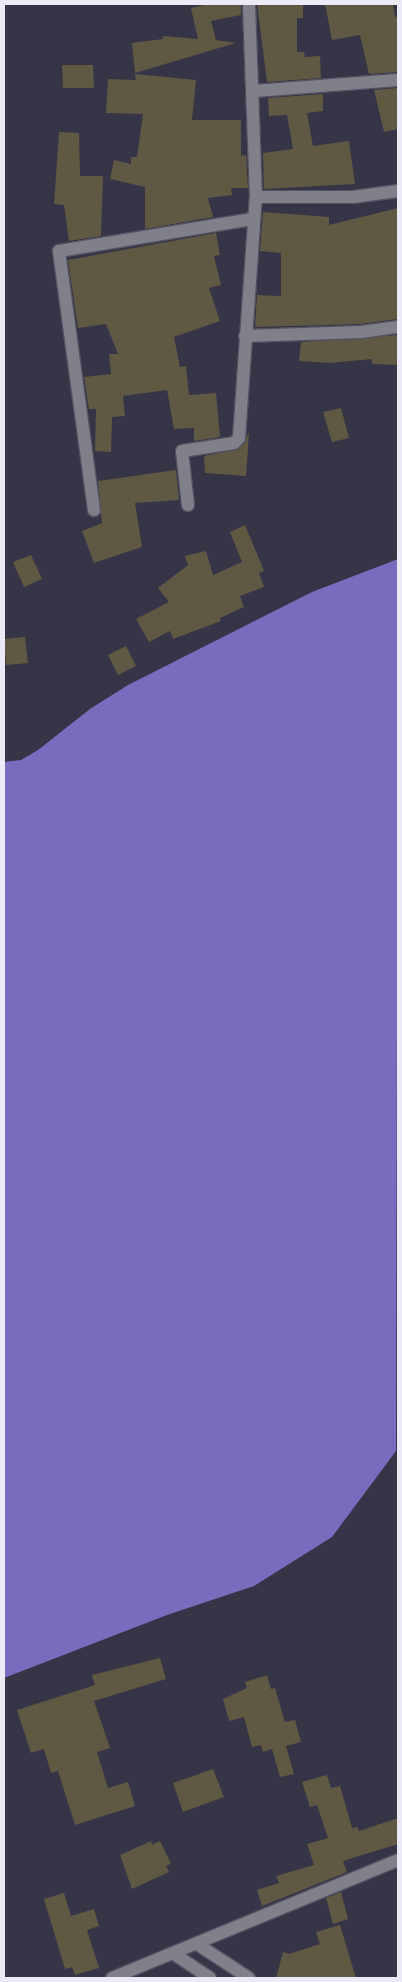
<!DOCTYPE html>
<style>
body{margin:0}
#map{position:relative;width:402px;height:1982px;overflow:hidden;background:#363447;font-family:"Public Sans",sans-serif}
div>[style]{position:absolute}
.water>*{inset:0;background:#776cbe}
.building>*{inset:0;background:#5f5843}
.roads{filter:drop-shadow(1px 0 #535163) drop-shadow(-1px 0 #535163) drop-shadow(0 1px #535163) drop-shadow(0 -1px #535163)}
.minor>*{height:12px;margin:-6px;padding:0 6px;transform-origin:6px;border-radius:6px;background:#80808a}
span{translate:-50% -50%;white-space:nowrap;text-align:center;line-height:1.15;-webkit-text-stroke:4.5px #363447;paint-order:stroke}
.frame{position:absolute;inset:0;border:5px solid #ebeaf6;pointer-events:none}
</style>
<div id="map">
<div class="water">
<i style="clip-path:polygon(398px 559px,396px 1451px,332px 1537px,254px 1586px,167px 1615px,4px 1678px,4px 762px,21px 760px,38px 750px,90px 709px,128px 685px,312px 592px)"></i>
</div>
<div class="building">
<i style="clip-path:polygon(209px 4px,241px 4px,241px 15px,211px 21px,216px 40px,236px 43px,135px 73px,132px 43px,163px 39px,163px 36px,198px 39px,191px 8px)"></i>
<i style="clip-path:polygon(257px 4px,303px 4px,303px 18px,297px 18px,297px 52px,304px 52px,305px 57px,320px 56px,321px 78px,267px 82px)"></i>
<i style="clip-path:polygon(325px 4px,393px 4px,395px 17px,398px 16px,398px 72px,369px 74px,360px 35px,332px 40px)"></i>
<i style="clip-path:polygon(62px 65px,93px 65px,94px 88px,63px 88px)"></i>
<i style="clip-path:polygon(135px 74px,196px 80px,192px 120px,241px 120px,241px 156px,246px 155px,248px 188px,231px 188px,232px 195px,208px 198px,213px 217px,145px 229px,145px 187px,110px 179px,114px 160px,131px 164px,131px 157px,137px 157px,143px 114px,106px 113px,108px 79px,136px 80px)"></i>
<i style="clip-path:polygon(398px 88px,398px 129px,384px 132px,374px 90px)"></i>
<i style="clip-path:polygon(323px 94px,323px 111px,307px 113px,313px 146px,349px 141px,355px 184px,264px 189px,263px 153px,293px 149px,287px 115px,269px 116px,268px 98px)"></i>
<i style="clip-path:polygon(59px 132px,79px 133px,80px 176px,103px 176px,101px 236px,69px 241px,64px 205px,54px 204px)"></i>
<i style="clip-path:polygon(398px 208px,398px 319px,360px 324px,255px 327px,257px 295px,281px 296px,281px 253px,260px 251px,263px 212px,329px 217px,329px 225px)"></i>
<i style="clip-path:polygon(216px 233px,220px 255px,214px 256px,221px 285px,209px 288px,220px 321px,174px 337px,180px 367px,186px 366px,189px 395px,216px 393px,220px 437px,194px 441px,194px 428px,174px 429px,167px 390px,123px 396px,125px 416px,112px 417px,111px 452px,95px 451px,96px 409px,89px 409px,84px 377px,111px 374px,109px 354px,118px 354px,106px 324px,78px 328px,68px 260px)"></i>
<i style="clip-path:polygon(398px 335px,397px 365px,372px 364px,372px 359px,330px 363px,299px 361px,301px 342px)"></i>
<i style="clip-path:polygon(341px 408px,349px 438px,332px 442px,323px 412px)"></i>
<i style="clip-path:polygon(249px 433px,246px 476px,205px 473px,204px 456px,239px 449px)"></i>
<i style="clip-path:polygon(176px 470px,179px 500px,135px 503px,142px 547px,94px 563px,82px 531px,102px 523px,98px 481px)"></i>
<i style="clip-path:polygon(245px 525px,264px 571px,259px 573px,264px 587px,240px 596px,244px 607px,220px 618px,221px 621px,173px 639px,170px 631px,149px 642px,136px 619px,169px 602px,158px 588px,188px 565px,185px 556px,206px 551px,213px 575px,242px 562px,230px 532px)"></i>
<i style="clip-path:polygon(31px 555px,42px 579px,24px 587px,13px 562px)"></i>
<i style="clip-path:polygon(25px 637px,28px 663px,6px 665px,4px 639px)"></i>
<i style="clip-path:polygon(126px 646px,136px 666px,118px 675px,108px 655px)"></i>
<i style="clip-path:polygon(160px 1658px,166px 1679px,94px 1701px,110px 1748px,97px 1752px,108px 1788px,128px 1782px,135px 1806px,75px 1825px,58px 1771px,51px 1773px,44px 1749px,31px 1753px,17px 1710px,95px 1685px,92px 1675px)"></i>
<i style="clip-path:polygon(267px 1675px,271px 1689px,275px 1688px,285px 1722px,295px 1720px,301px 1742px,286px 1746px,294px 1774px,280px 1777px,272px 1749px,263px 1752px,261px 1745px,252px 1747px,244px 1717px,229px 1721px,223px 1699px,247px 1688px,245px 1682px)"></i>
<i style="clip-path:polygon(213px 1769px,224px 1797px,183px 1812px,173px 1783px)"></i>
<i style="clip-path:polygon(327px 1775px,331px 1788px,340px 1786px,352px 1828px,357px 1827px,359px 1831px,398px 1818px,398px 1844px,343px 1861px,347px 1872px,262px 1906px,257px 1890px,279px 1883px,276px 1876px,314px 1865px,307px 1844px,328px 1838px,317px 1805px,310px 1807px,302px 1782px)"></i>
<i style="clip-path:polygon(151px 1841px,152px 1845px,160px 1841px,171px 1864px,166px 1866px,169px 1872px,132px 1889px,120px 1855px)"></i>
<i style="clip-path:polygon(341px 1892px,348px 1919px,333px 1924px,326px 1898px)"></i>
<i style="clip-path:polygon(64px 1893px,71px 1916px,94px 1909px,99px 1926px,87px 1930px,99px 1968px,75px 1975px,72px 1967px,65px 1969px,44px 1899px)"></i>
<i style="clip-path:polygon(340px 1925px,356px 1978px,276px 1978px,283px 1952px,289px 1954px,320px 1944px,316px 1932px)"></i>
</div>
<div class="roads">
<div class="minor">
<i style="left:254px;top:91px;width:144px;rotate:-4.4deg"></i>
<i style="left:256px;top:197px;width:97px"></i>
<i style="left:353px;top:197px;width:45px;rotate:-7.6deg"></i>
<i style="left:245px;top:336px;width:116px;rotate:-2deg"></i>
<i style="left:361px;top:332px;width:37px;rotate:-8deg"></i>
<i style="left:188px;top:505px;width:54px;rotate:-96.3deg"></i>
<i style="left:182px;top:451px;width:53px;rotate:-8.7deg"></i>
<i style="left:234px;top:443px;width:7px;rotate:-45deg"></i>
<i style="left:239px;top:438px;width:242px;rotate:-86deg"></i>
<i style="left:256px;top:197px;width:193px;rotate:-92.1deg"></i>
<i style="left:94px;top:510px;width:261px;rotate:-97.7deg"></i>
<i style="left:59px;top:251px;width:196px;rotate:-9.4deg"></i>
<i style="left:197px;top:1944px;width:62px;rotate:33.2deg"></i>
<i style="left:174px;top:1954px;width:43px;rotate:33.7deg"></i>
<i style="left:112px;top:1978px;width:309px;rotate:-22.4deg"></i>
</div>
</div>
<div class="frame"></div>
</div>
